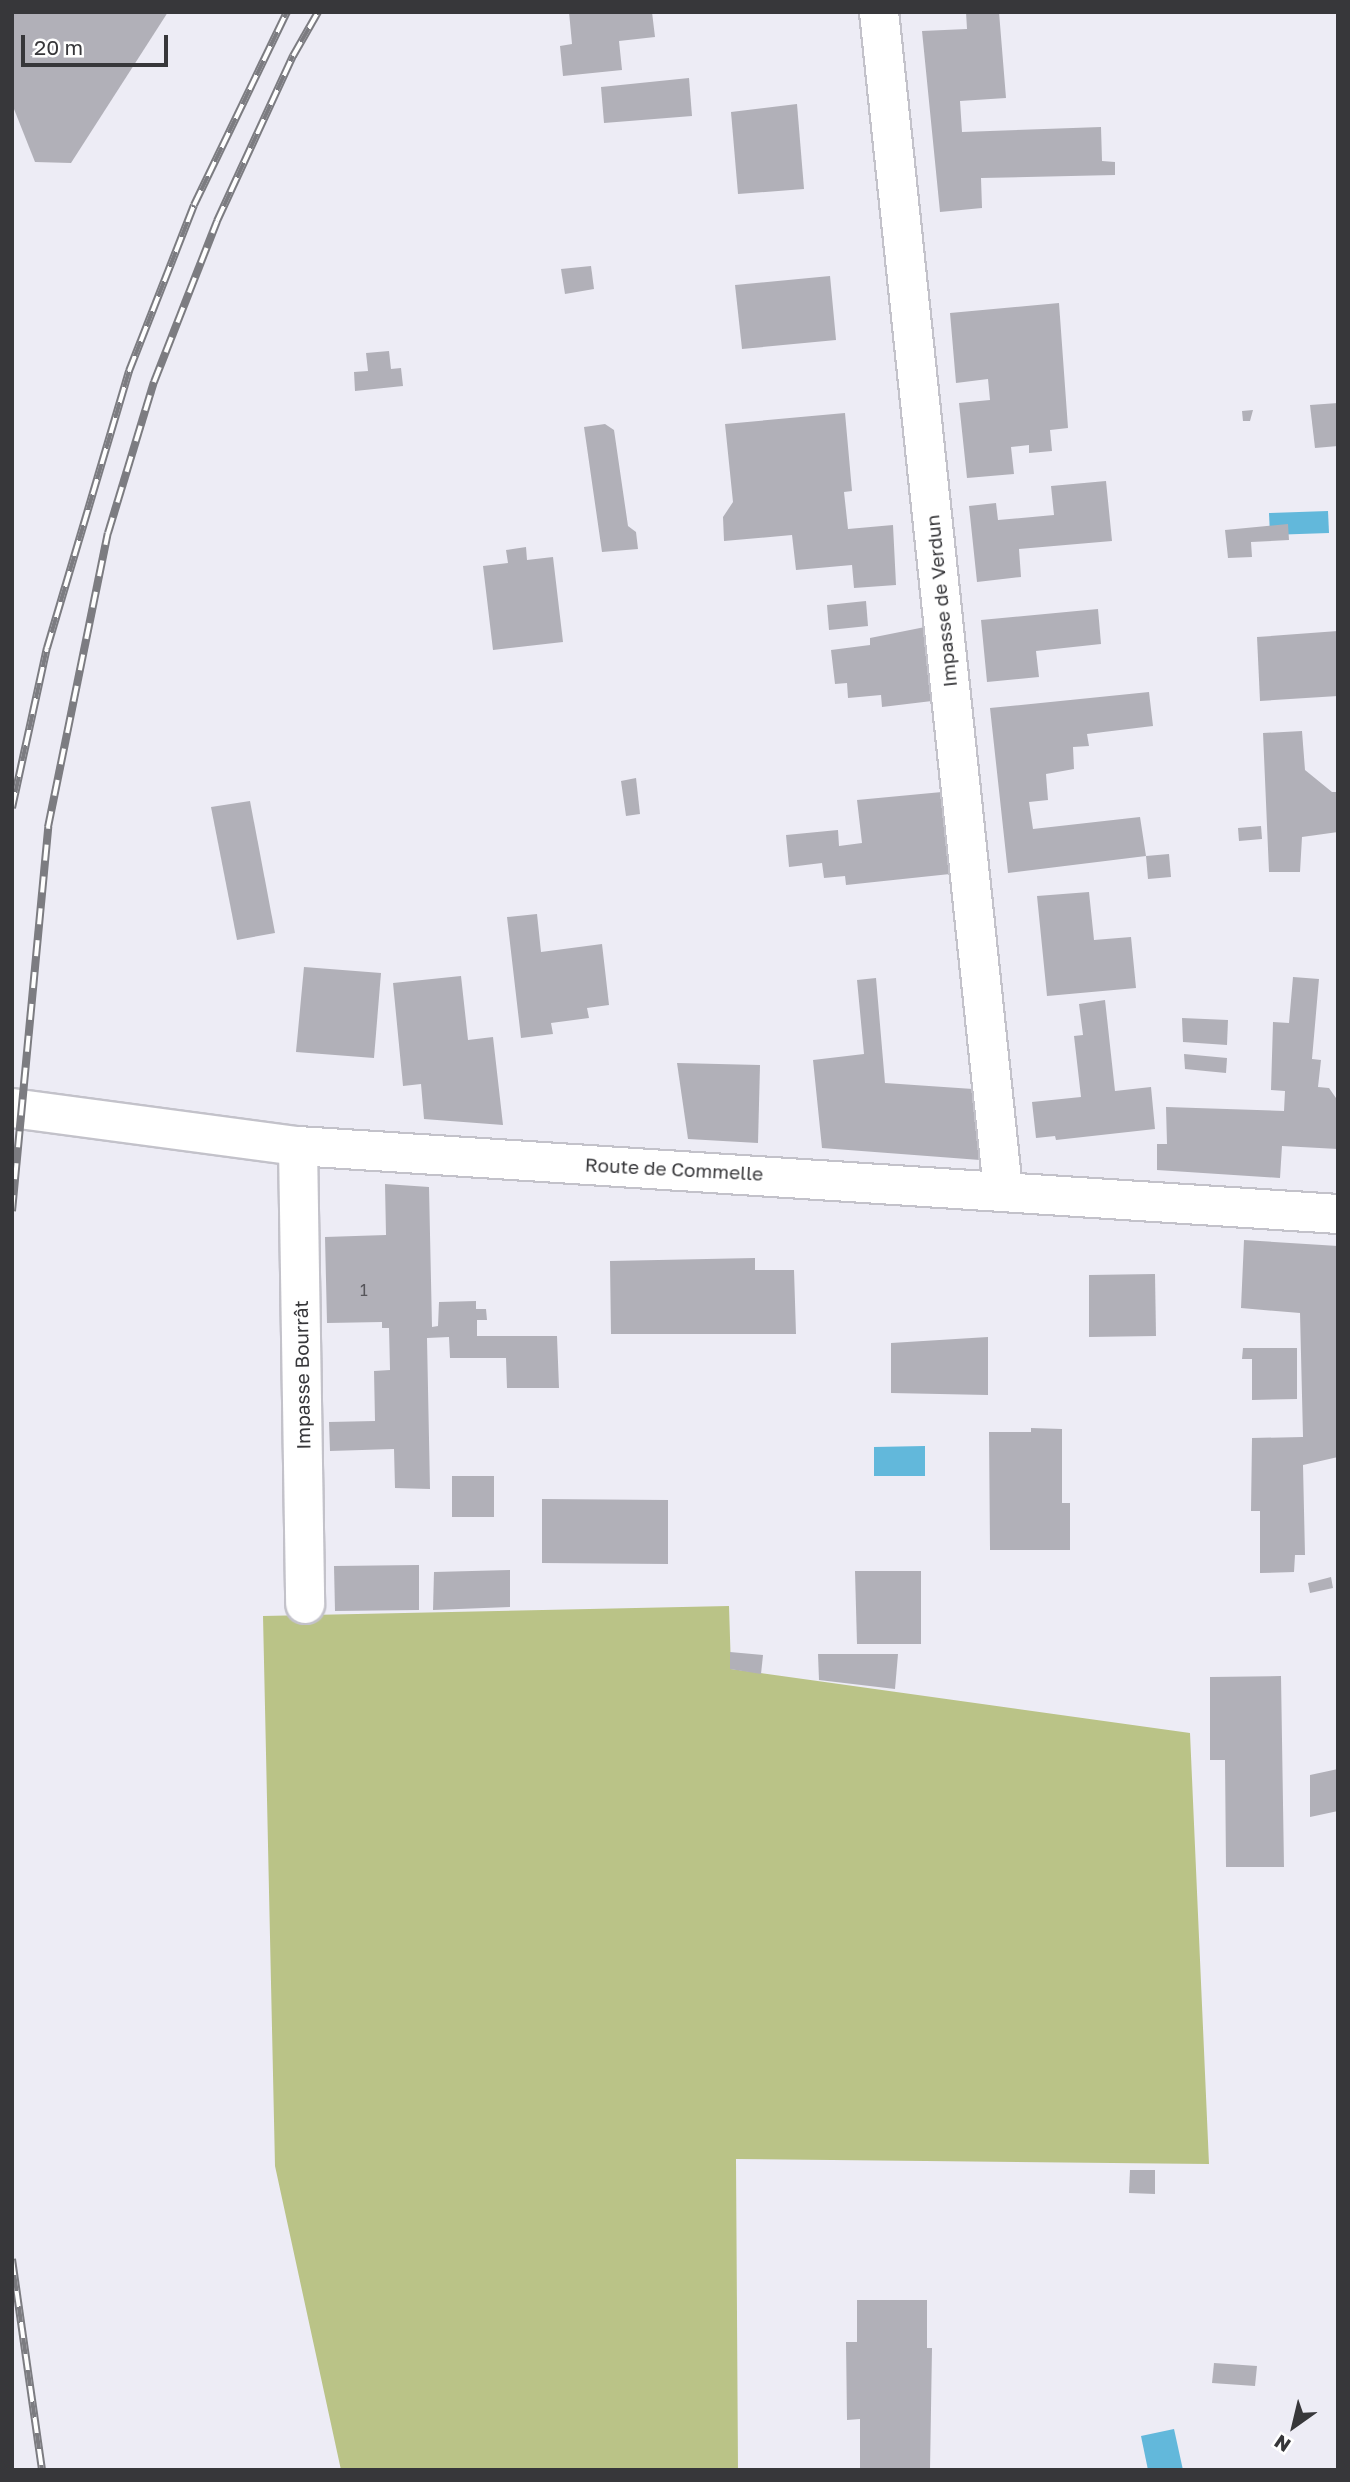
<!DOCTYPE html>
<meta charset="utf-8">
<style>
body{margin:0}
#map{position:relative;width:1350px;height:2482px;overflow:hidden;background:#edecf5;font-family:"Golos Text",sans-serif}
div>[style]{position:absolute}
.green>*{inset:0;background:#bac387}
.water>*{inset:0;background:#62b8db}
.building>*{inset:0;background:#b1b0b8}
.roads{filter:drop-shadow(2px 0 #c3c2ca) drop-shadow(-2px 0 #c3c2ca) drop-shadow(0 2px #c3c2ca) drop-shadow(0 -2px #c3c2ca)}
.minor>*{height:38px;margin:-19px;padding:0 19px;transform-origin:19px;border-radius:19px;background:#fff}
.tertiary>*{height:38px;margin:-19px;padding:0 19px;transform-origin:19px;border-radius:19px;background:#fff}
.rail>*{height:8px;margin-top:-4px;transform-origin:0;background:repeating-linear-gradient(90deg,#fff 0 16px,#7c7c81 0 32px);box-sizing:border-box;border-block:2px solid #7c7c81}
span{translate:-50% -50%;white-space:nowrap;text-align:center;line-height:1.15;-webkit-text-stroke:5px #fff;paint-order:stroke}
.number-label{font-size:16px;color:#56555a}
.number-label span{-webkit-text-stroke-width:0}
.street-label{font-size:19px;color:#37373a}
.frame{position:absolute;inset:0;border:14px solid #37373a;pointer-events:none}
.north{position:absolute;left:1259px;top:2391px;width:70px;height:70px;-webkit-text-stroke:5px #fff;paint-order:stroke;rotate:214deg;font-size:19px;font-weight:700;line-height:28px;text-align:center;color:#37373a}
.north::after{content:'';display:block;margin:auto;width:24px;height:32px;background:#37373a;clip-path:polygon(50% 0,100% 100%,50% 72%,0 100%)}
.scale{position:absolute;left:21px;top:35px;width:147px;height:32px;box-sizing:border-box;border:4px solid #37373a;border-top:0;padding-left:9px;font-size:21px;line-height:24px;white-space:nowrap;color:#37373a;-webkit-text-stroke:5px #fff;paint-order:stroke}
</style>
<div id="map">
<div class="green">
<i style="clip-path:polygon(729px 1606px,731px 1669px,1190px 1733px,1209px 2164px,736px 2159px,738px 2470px,341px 2470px,275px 2166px,263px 1616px)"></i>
</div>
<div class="water">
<i style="clip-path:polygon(1328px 511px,1329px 533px,1270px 535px,1269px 513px)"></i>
<i style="clip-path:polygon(925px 1446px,925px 1476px,874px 1476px,874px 1447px)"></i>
<i style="clip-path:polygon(1174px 2429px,1183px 2470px,1148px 2470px,1141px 2436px)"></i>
</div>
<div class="building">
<i style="clip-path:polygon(12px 12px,168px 12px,71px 163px,35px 162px,12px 104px)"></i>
<i style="clip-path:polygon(569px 12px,652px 12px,655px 37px,619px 41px,622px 70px,563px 76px,560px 46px,572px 44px)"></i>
<i style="clip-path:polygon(966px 12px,999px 12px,1006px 98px,960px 101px,962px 132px,1101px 127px,1102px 161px,1115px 162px,1115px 175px,981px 178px,982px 208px,940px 212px,922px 31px,967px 29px)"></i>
<i style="clip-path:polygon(689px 78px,692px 116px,604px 123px,601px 87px)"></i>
<i style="clip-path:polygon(797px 104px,804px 189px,738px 194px,731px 112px)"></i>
<i style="clip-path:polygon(591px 266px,594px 289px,565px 294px,561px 269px)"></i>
<i style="clip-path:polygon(830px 276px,836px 340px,742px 349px,735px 285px)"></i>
<i style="clip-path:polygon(1059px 303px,1068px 428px,1050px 430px,1052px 451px,1029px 453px,1029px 445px,1011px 447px,1014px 474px,967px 478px,959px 403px,990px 400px,988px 379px,956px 383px,950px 313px)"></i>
<i style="clip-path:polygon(389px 351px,391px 369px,401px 368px,403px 386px,355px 391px,354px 372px,368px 371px,366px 353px)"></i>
<i style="clip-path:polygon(1338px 403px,1338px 446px,1315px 448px,1310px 405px)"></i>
<i style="clip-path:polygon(1253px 410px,1250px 421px,1243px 421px,1242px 411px)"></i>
<i style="clip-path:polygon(845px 413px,852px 491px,844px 492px,848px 529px,893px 525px,896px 585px,854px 588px,852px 565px,796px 570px,792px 535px,724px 541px,723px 517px,733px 502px,725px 424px)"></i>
<i style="clip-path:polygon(605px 424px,614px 430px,628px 526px,636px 532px,638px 549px,602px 552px,584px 427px)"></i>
<i style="clip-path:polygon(1106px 481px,1112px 541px,1019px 549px,1021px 577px,977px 582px,969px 506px,996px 503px,998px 520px,1054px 515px,1051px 486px)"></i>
<i style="clip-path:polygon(1288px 524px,1289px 540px,1251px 542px,1252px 557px,1228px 558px,1225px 530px)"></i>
<i style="clip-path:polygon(526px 547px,527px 560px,553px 557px,563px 642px,493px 650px,483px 566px,508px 563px,506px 550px)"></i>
<i style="clip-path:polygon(866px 601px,868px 626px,829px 630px,827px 605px)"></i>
<i style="clip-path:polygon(1098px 609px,1101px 644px,1036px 651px,1039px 677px,987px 682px,981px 620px)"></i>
<i style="clip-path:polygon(925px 627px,932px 701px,882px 707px,881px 695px,848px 698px,847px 683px,835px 684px,831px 650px,870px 645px,870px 638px)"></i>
<i style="clip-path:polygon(1338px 631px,1338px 696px,1260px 701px,1257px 637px)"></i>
<i style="clip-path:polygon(1149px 692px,1153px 726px,1087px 734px,1089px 746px,1073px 747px,1074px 769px,1046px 774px,1048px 800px,1029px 802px,1033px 829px,1140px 817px,1146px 856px,1008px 873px,990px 708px)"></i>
<i style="clip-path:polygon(1302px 731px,1305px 770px,1332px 792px,1338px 792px,1338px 832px,1302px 837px,1300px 872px,1269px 872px,1263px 733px)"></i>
<i style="clip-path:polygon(636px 778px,640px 814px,626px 816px,621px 781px)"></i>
<i style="clip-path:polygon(942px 792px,950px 874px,846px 885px,845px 876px,824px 878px,822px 863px,789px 867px,786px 835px,838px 830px,839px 846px,862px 843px,857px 800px)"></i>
<i style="clip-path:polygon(250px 801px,275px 933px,237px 940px,211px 807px)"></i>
<i style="clip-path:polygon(1261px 826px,1262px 839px,1239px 841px,1238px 828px)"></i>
<i style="clip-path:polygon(1169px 854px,1171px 877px,1148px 879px,1146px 856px)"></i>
<i style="clip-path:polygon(1089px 892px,1094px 940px,1131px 937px,1136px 988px,1047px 996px,1037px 896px)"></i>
<i style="clip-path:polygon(537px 914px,541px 952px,602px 944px,609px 1005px,587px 1008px,589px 1018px,551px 1023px,553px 1034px,521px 1038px,507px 917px)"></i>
<i style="clip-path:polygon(304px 967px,381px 973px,374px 1058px,296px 1052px)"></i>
<i style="clip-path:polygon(461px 976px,468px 1040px,493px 1037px,503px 1125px,424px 1119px,421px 1084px,403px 1086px,393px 983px)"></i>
<i style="clip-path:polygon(1293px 977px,1319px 979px,1312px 1059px,1321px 1060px,1318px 1087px,1329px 1088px,1336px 1098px,1338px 1149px,1282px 1146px,1280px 1178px,1157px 1170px,1157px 1144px,1167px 1144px,1166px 1107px,1284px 1111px,1285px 1091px,1271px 1090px,1273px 1022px,1289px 1023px)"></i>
<i style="clip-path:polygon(876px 978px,885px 1083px,973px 1089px,980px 1160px,822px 1148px,813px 1060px,864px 1054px,857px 980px)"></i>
<i style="clip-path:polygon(1105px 1000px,1115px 1091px,1151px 1087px,1155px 1129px,1056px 1140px,1055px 1136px,1036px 1138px,1032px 1102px,1081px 1097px,1074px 1036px,1083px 1035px,1079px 1004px)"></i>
<i style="clip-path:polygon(1182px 1018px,1228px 1020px,1227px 1045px,1183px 1042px)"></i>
<i style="clip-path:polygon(1184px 1054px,1227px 1058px,1226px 1073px,1185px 1069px)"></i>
<i style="clip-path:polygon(677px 1063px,760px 1065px,758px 1143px,688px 1139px)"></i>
<i style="clip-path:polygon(385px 1184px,429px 1187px,432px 1327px,438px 1326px,439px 1302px,476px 1301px,476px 1309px,486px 1309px,487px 1320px,477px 1320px,477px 1336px,557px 1336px,559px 1388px,507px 1388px,506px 1358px,450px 1358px,449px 1337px,427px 1338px,430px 1489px,395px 1488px,394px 1449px,330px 1451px,329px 1422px,375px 1421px,374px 1371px,390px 1370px,389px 1328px,382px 1328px,382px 1322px,327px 1323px,325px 1237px,386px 1235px)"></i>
<i style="clip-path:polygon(1244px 1240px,1338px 1246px,1338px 1457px,1303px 1465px,1305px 1555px,1295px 1555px,1294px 1572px,1260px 1573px,1260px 1511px,1251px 1511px,1252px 1438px,1303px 1437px,1300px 1313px,1241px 1308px)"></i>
<i style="clip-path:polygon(755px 1258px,755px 1270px,794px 1270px,796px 1334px,611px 1334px,610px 1261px)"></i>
<i style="clip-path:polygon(1155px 1274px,1156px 1336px,1089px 1337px,1089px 1275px)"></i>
<i style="clip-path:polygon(988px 1337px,988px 1395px,891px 1393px,891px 1343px)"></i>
<i style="clip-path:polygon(1243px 1348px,1297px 1348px,1297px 1399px,1252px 1400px,1252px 1359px,1242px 1359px)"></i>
<i style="clip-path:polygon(1031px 1428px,1062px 1429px,1062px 1503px,1070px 1503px,1070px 1550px,990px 1550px,989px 1432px,1031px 1432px)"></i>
<i style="clip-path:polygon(452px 1476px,494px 1476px,494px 1517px,452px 1517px)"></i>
<i style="clip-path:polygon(542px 1499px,668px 1500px,668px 1564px,542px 1563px)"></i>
<i style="clip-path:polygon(419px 1565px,419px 1610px,335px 1611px,334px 1566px)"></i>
<i style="clip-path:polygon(510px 1570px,510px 1607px,433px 1610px,434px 1572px)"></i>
<i style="clip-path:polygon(855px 1571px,921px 1571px,921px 1644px,857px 1644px)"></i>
<i style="clip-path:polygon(1331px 1577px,1333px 1588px,1310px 1593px,1308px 1583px)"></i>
<i style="clip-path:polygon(730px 1652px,763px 1655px,761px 1674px,730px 1669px)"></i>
<i style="clip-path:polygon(818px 1654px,898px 1654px,895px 1689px,819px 1680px)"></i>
<i style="clip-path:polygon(1281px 1676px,1284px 1867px,1226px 1867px,1225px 1760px,1210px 1760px,1210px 1677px)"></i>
<i style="clip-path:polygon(1338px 1769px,1338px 1811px,1310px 1817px,1310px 1775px)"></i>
<i style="clip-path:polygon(1130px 2170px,1155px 2170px,1155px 2194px,1129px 2193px)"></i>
<i style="clip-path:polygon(857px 2300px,927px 2300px,927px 2348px,932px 2348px,930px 2470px,860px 2470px,860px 2419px,847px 2420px,846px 2342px,857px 2342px)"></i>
<i style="clip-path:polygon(1214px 2363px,1257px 2366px,1255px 2386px,1212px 2383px)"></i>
</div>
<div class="roads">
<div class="minor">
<i style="left:879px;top:12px;width:1184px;rotate:83.99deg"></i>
<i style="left:298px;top:1146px;width:458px;rotate:89.1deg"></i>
</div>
<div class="tertiary">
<i style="left:12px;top:1108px;width:289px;rotate:7.6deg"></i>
<i style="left:298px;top:1146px;width:1042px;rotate:3.74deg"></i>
</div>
</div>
<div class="rail">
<i style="left:12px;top:808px;width:164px;rotate:-77.7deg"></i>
<i style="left:47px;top:648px;width:289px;rotate:-73.5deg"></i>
<i style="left:129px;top:371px;width:178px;rotate:-68.6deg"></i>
<i style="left:194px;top:205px;width:214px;rotate:-64.3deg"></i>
<i style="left:12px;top:1211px;width:386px;rotate:-84.6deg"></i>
<i style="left:48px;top:827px;width:300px;rotate:-78.5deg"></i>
<i style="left:108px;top:533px;width:158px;rotate:-73.1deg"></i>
<i style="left:154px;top:382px;width:173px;rotate:-68.6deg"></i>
<i style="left:217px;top:221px;width:182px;rotate:-65.3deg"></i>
<i style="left:293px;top:56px;width:51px;rotate:-60.4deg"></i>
<i style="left:12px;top:2259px;width:213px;rotate:81.9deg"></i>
</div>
<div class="number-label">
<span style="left:364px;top:1290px">1</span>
</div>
<div class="street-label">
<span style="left:941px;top:601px;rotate:-96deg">Impasse de Verdun</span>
<span style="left:674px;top:1169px;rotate:3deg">Route de Commelle</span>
<span style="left:302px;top:1375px;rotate:-91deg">Impasse Bourrât</span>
</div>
<div class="frame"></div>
<div class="north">N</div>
<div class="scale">20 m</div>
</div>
